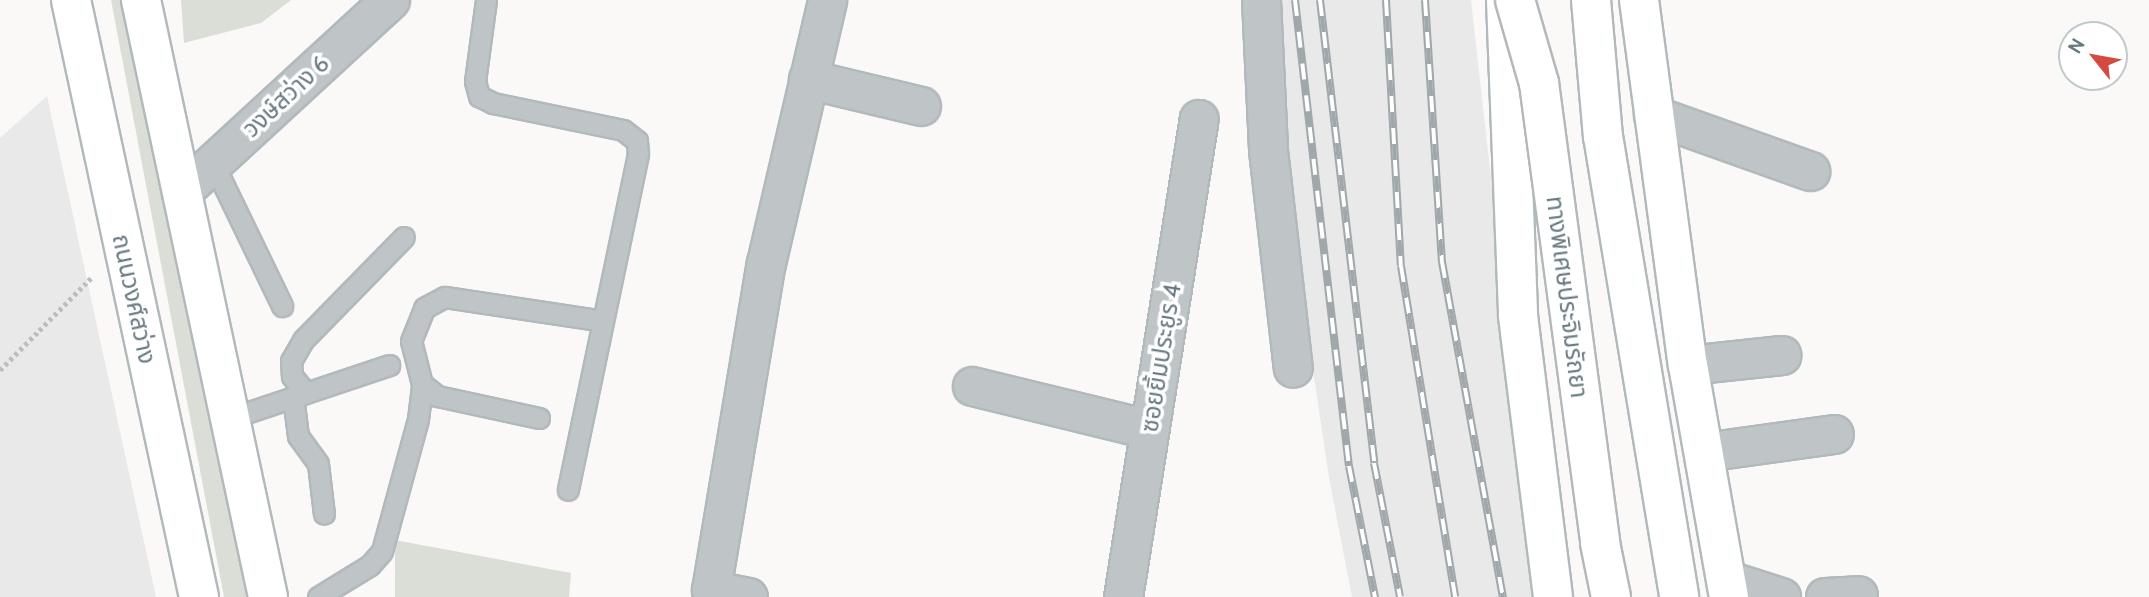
<!DOCTYPE html>
<meta charset="utf-8">
<style>
body{margin:0}
#map{position:relative;width:2149px;height:597px;overflow:hidden;background:#faf9f8;font-family:Cabin,"Noto Sans Thai",sans-serif}
div>[style]{position:absolute}
.built>*{inset:0;background:#e8e9e8}
.green>*{inset:0;background:#dbded7}
.path>*{height:4.5px;margin-top:-2.25px;transform-origin:0;background:repeating-linear-gradient(90deg,#babec0 0 3.5px,transparent 0 7px)}
.roads{filter:drop-shadow(2px 0 #b2b9bc) drop-shadow(-2px 0 #b2b9bc) drop-shadow(0 2px #b2b9bc) drop-shadow(0 -2px #b2b9bc)}
.lane>*{height:19px;margin:-9.5px;padding:0 9.5px;transform-origin:9.5px;border-radius:9.5px;background:#bfc5c7}
.street>*{height:37px;margin:-18.5px;padding:0 18.5px;transform-origin:18.5px;border-radius:18.5px;background:#bfc5c7}
.secondary>*{height:38px;margin:-19px;padding:0 19px;transform-origin:19px;border-radius:19px;background:#fff}
.primary>*{height:38px;margin:-19px;padding:0 19px;transform-origin:19px;border-radius:19px;background:#fff}
.highway>*{height:38px;margin:-19px;padding:0 19px;transform-origin:19px;border-radius:19px;background:#fff}
.rail>*{height:8px;margin-top:-4px;transform-origin:0;background:repeating-linear-gradient(90deg,#fff 0 16px,#a0a8ac 0 32px);box-sizing:border-box;border-block:2px solid #a0a8ac}
.bridges{filter:drop-shadow(2px 0 #b3b8bb) drop-shadow(-2px 0 #b3b8bb) drop-shadow(0 2px #b3b8bb) drop-shadow(0 -2px #b3b8bb)}
.highway-bridge>*{height:38px;margin:-19px;padding:0 19px;transform-origin:19px;border-radius:19px;background:#fff}
span{translate:-50% -50%;white-space:nowrap;text-align:center;line-height:1.15;-webkit-text-stroke:7px #fff;paint-order:stroke}
.street-label{font-size:24px;color:#677980}
.north{position:absolute;left:2058px;top:21px;width:70px;height:70px;box-sizing:border-box;background:#fff;border:2px solid #c2c9cc;border-radius:50%;rotate:301deg;font-size:19px;font-weight:700;line-height:28px;text-align:center;color:#677980}
.north::after{content:'';display:block;margin:auto;width:24px;height:32px;background:#d44a3e;clip-path:polygon(50% 0,100% 100%,50% 72%,0 100%)}
</style>
<div id="map">
<div class="built">
<i style="clip-path:polygon(1273px 0,1471px 0,1538px 597px,1352px 597px,1329px 478px,1281px 154px)"></i>
<i style="clip-path:polygon(47px 96px,156px 597px,0 597px,0 138px)"></i>
</div>
<div class="green">
<i style="clip-path:polygon(111px 0,120px 0,247px 597px,224px 597px)"></i>
<i style="clip-path:polygon(181px 0,291px 0,261px 23px,184px 43px)"></i>
<i style="clip-path:polygon(395px 540px,571px 573px,569px 597px,395px 597px)"></i>
</div>
<div class="path">
<i style="left:0;top:370px;width:132px;rotate:-45.3deg"></i>
</div>
<div class="roads">
<div class="lane">
<i style="left:486px;top:0;width:82px;rotate:97.7deg"></i>
<i style="left:475px;top:81px;width:16px;rotate:75deg"></i>
<i style="left:479px;top:96px;width:16px;rotate:27deg"></i>
<i style="left:493px;top:103px;width:133px;rotate:11.7deg"></i>
<i style="left:623px;top:130px;width:18px;rotate:38deg"></i>
<i style="left:637px;top:141px;width:13px;rotate:86deg"></i>
<i style="left:638px;top:154px;width:343px;rotate:101.8deg"></i>
<i style="left:213px;top:163px;width:159px;rotate:64.2deg"></i>
<i style="left:305px;top:392px;width:21px;rotate:-129deg"></i>
<i style="left:292px;top:376px;width:15px;rotate:-94deg"></i>
<i style="left:291px;top:361px;width:24px;rotate:-60deg"></i>
<i style="left:303px;top:340px;width:144px;rotate:-45.6deg"></i>
<i style="left:293px;top:396px;width:40px;rotate:82.9deg"></i>
<i style="left:298px;top:436px;width:34px;rotate:54deg"></i>
<i style="left:318px;top:464px;width:50px;rotate:83.2deg"></i>
<i style="left:231px;top:418px;width:167px;rotate:-18.5deg"></i>
<i style="left:539px;top:418px;width:104px;rotate:-167.8deg"></i>
<i style="left:437px;top:396px;width:19px;rotate:-141deg"></i>
<i style="left:422px;top:384px;width:44px;rotate:-104.3deg"></i>
<i style="left:411px;top:341px;width:35px;rotate:-68deg"></i>
<i style="left:424px;top:308px;width:24px;rotate:-28deg"></i>
<i style="left:445px;top:297px;width:160px;rotate:8.6deg"></i>
<i style="left:318px;top:597px;width:61px;rotate:-31.6deg"></i>
<i style="left:370px;top:565px;width:18px;rotate:-49deg"></i>
<i style="left:382px;top:551px;width:137px;rotate:-74.7deg"></i>
<i style="left:418px;top:419px;width:35px;rotate:-83deg"></i>
</div>
<div class="street">
<i style="left:1261px;top:0;width:150px;rotate:87.3deg"></i>
<i style="left:1268px;top:150px;width:219px;rotate:83.5deg"></i>
<i style="left:808px;top:79px;width:116px;rotate:13.4deg"></i>
<i style="left:1653px;top:115px;width:167px;rotate:19.6deg"></i>
<i style="left:181px;top:192px;width:284px;rotate:-42.6deg"></i>
<i style="left:1688px;top:365px;width:94px;rotate:-6.1deg"></i>
<i style="left:972px;top:386px;width:182px;rotate:13.7deg"></i>
<i style="left:1704px;top:452px;width:131px;rotate:-7.9deg"></i>
<i style="left:1725px;top:579px;width:59px;rotate:17.8deg"></i>
<i style="left:748px;top:597px;width:38px;rotate:-169deg"></i>
<i style="left:711px;top:590px;width:332px;rotate:-80.5deg"></i>
<i style="left:766px;top:263px;width:270px;rotate:-76.9deg"></i>
<i style="left:1123px;top:597px;width:484px;rotate:-81deg"></i>
<i style="left:1825px;top:597px;width:33px;rotate:-3deg"></i>
</div>
<div class="secondary">
<i style="left:1639px;top:0;width:368px;rotate:82.4deg"></i>
<i style="left:1688px;top:365px;width:236px;rotate:80deg"></i>
</div>
<div class="primary">
<i style="left:71px;top:0;width:611px;rotate:77.9deg"></i>
<i style="left:141px;top:0;width:610px;rotate:77.99deg"></i>
</div>
<div class="highway">
<i style="left:1506px;top:0;width:316px;rotate:87.8deg"></i>
<i style="left:1518px;top:316px;width:283px;rotate:82.9deg"></i>
<i style="left:1591px;top:0;width:137px;rotate:85deg"></i>
<i style="left:1603px;top:136px;width:467px;rotate:80.6deg"></i>
</div>
</div>
<div class="rail">
<i style="left:1295px;top:0;width:469px;rotate:83.4deg"></i>
<i style="left:1349px;top:466px;width:134px;rotate:78.8deg"></i>
<i style="left:1320px;top:0;width:466px;rotate:83.3deg"></i>
<i style="left:1374px;top:463px;width:136px;rotate:79deg"></i>
<i style="left:1386px;top:0;width:266px;rotate:86.8deg"></i>
<i style="left:1401px;top:266px;width:335px;rotate:80.7deg"></i>
<i style="left:1425px;top:0;width:263px;rotate:86.3deg"></i>
<i style="left:1442px;top:262px;width:341px;rotate:79.7deg"></i>
</div>
<div class="bridges">
<div class="highway-bridge">
<i style="left:1515px;top:0;width:86px;rotate:73.9deg"></i>
<i style="left:1539px;top:83px;width:464px;rotate:82.4deg"></i>
<i style="left:1600px;top:543px;width:55px;rotate:78.5deg"></i>
</div>
</div>
<div class="street-label">
<span style="left:286px;top:96px;rotate:-43deg">วงษ์สว่าง 6</span>
<span style="left:1567px;top:297px;rotate:83deg">ทางพิเศษประจิมรัถยา</span>
<span style="left:134px;top:299px;rotate:78deg">ถนนวงศ์สว่าง</span>
<span style="left:1161px;top:358px;rotate:-81deg">ซอยยิ้มประยูร 4</span>
</div>
<div class="north">N</div>
</div>
